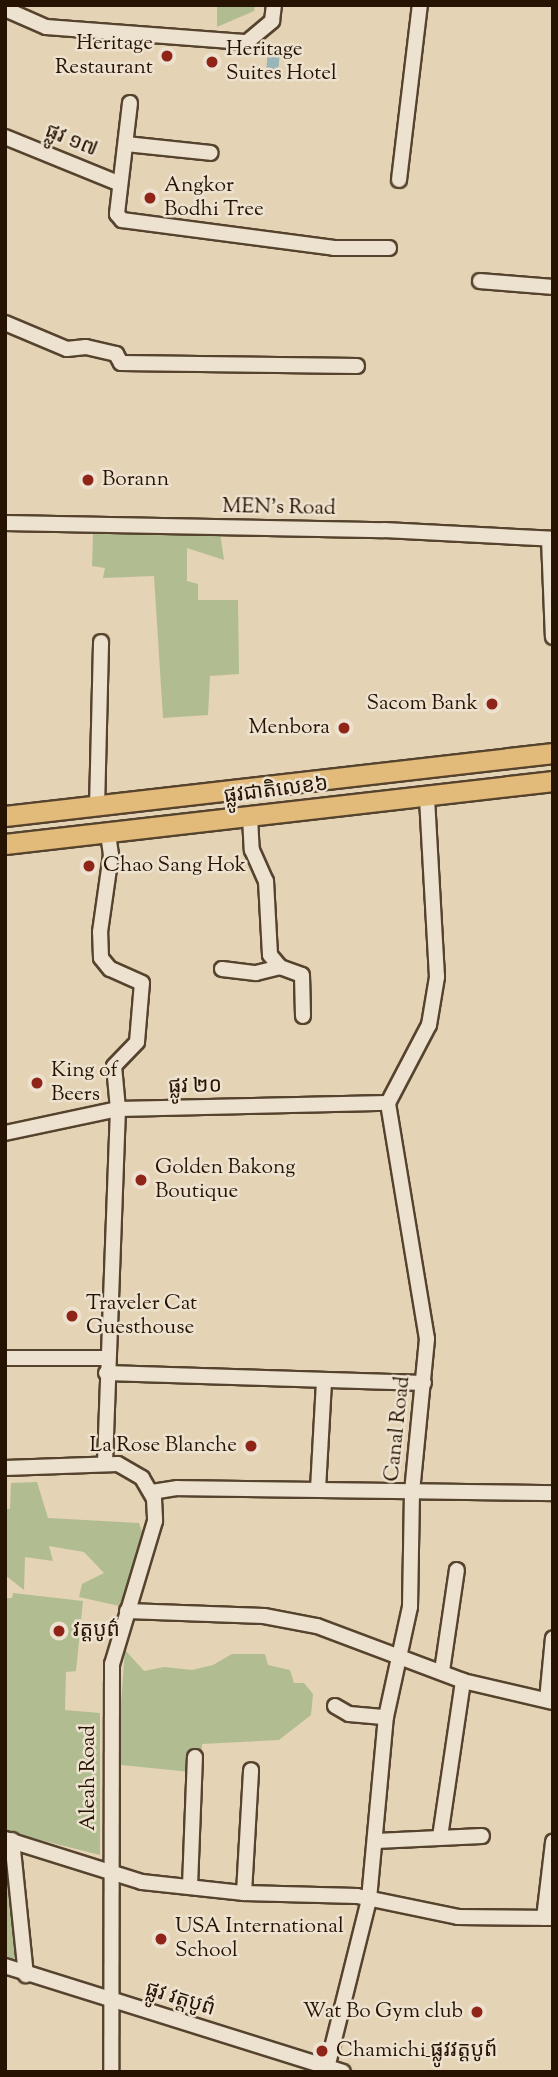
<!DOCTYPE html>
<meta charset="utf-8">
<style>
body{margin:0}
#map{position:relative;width:558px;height:2077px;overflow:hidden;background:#e4d3b5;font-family:"Sorts Mill Goudy","Noto Sans Khmer",serif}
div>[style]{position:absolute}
.green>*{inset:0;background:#b1bd90}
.water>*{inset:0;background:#98b6b7}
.roads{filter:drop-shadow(2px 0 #56432e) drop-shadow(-2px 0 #56432e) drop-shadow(0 2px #56432e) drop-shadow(0 -2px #56432e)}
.minor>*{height:14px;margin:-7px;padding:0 7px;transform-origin:7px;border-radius:7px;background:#ede2cf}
.major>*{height:19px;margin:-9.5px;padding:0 9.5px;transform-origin:9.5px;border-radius:9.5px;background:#e2ba7a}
.dots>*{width:19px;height:19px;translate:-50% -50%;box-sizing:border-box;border:4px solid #ede2cf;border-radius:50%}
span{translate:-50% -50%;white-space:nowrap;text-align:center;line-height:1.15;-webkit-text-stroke:5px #ede2cf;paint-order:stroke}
.poi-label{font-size:21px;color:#271301}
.right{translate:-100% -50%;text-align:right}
.left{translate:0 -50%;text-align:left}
.street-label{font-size:21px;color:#271301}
.frame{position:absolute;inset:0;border:7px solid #271301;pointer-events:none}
</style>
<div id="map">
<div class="green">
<i style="clip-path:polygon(217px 5px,255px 5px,254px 11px,217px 27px)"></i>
<i style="clip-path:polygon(220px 533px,224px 560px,187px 548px,187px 581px,198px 584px,198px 600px,238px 600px,239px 674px,210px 676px,208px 715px,163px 718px,154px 576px,103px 578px,105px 568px,92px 566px,93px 534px)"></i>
<i style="clip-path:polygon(37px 1482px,48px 1518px,139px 1523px,144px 1537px,124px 1607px,79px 1597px,82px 1584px,104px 1573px,84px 1552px,49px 1546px,53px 1561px,25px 1557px,24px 1590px,5px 1575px,5px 1509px,10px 1509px,11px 1483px)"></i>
<i style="clip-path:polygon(13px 1593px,83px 1601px,76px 1671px,66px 1672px,65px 1710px,100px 1713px,100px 1855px,5px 1831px,5px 1598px,12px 1598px)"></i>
<i style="clip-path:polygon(125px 1650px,144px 1671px,164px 1667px,192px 1670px,213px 1665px,232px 1654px,265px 1654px,268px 1665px,290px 1670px,294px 1683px,304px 1683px,313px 1694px,311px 1715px,279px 1740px,202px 1744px,201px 1773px,121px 1765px,118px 1742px)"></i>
<i style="clip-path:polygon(5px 1873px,11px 1873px,22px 1954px,13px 1959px,5px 1956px)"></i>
</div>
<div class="water">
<i style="clip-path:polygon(268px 49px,280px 50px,278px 74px,266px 73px)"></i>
</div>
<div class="roads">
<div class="minor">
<i style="left:5px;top:9px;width:45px;rotate:23.7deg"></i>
<i style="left:46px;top:27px;width:202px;rotate:4.3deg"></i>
<i style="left:247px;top:42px;width:33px;rotate:-40deg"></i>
<i style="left:272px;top:21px;width:16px;rotate:-83deg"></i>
<i style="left:130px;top:103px;width:112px;rotate:96.7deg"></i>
<i style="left:117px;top:214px;width:8px;rotate:50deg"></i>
<i style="left:122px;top:220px;width:214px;rotate:7.5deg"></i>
<i style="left:334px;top:248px;width:55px"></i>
<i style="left:5px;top:137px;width:124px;rotate:22.2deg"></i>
<i style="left:126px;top:144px;width:85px;rotate:6deg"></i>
<i style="left:399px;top:180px;width:176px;rotate:-83.2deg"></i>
<i style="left:480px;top:281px;width:73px;rotate:4.7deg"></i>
<i style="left:5px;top:323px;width:67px;rotate:22.8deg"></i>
<i style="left:67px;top:349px;width:19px;rotate:-6deg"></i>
<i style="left:86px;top:347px;width:31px;rotate:13deg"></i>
<i style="left:116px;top:354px;width:10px;rotate:61deg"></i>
<i style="left:121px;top:363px;width:236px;rotate:0.7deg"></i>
<i style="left:5px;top:523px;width:379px;rotate:1.1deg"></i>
<i style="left:384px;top:530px;width:169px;rotate:3deg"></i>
<i style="left:549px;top:539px;width:98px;rotate:87.7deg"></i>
<i style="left:97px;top:808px;width:166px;rotate:-88.6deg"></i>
<i style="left:250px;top:817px;width:33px;rotate:87deg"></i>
<i style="left:252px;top:850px;width:34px;rotate:66deg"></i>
<i style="left:266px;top:881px;width:74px;rotate:86.9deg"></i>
<i style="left:270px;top:955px;width:16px;rotate:50deg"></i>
<i style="left:280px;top:967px;width:23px;rotate:20deg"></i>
<i style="left:302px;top:975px;width:41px;rotate:88.6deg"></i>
<i style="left:222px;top:969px;width:34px;rotate:7deg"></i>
<i style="left:256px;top:973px;width:25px;rotate:-14deg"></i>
<i style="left:5px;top:1133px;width:116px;rotate:-12deg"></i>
<i style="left:118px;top:1109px;width:270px;rotate:-1.3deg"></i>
<i style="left:5px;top:1358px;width:101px"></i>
<i style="left:106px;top:1373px;width:318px;rotate:1.8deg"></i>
<i style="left:105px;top:1463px;width:354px;rotate:-87.9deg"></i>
<i style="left:118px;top:1109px;width:43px;rotate:-95.3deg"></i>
<i style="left:114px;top:1066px;width:33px;rotate:-46deg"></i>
<i style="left:137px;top:1042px;width:59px;rotate:-85.2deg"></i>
<i style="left:142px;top:983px;width:35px;rotate:-156deg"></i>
<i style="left:110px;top:969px;width:14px;rotate:-129deg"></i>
<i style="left:101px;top:958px;width:26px;rotate:-92deg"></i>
<i style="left:100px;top:932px;width:78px;rotate:-81.9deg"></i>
<i style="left:111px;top:855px;width:21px;rotate:-98deg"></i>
<i style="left:5px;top:1468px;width:113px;rotate:-2deg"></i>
<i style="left:118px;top:1464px;width:28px;rotate:30deg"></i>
<i style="left:142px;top:1478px;width:24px;rotate:60deg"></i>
<i style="left:154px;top:1499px;width:22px;rotate:87deg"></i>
<i style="left:155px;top:1521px;width:149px;rotate:106.7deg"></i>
<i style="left:112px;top:1664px;width:408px;rotate:90.1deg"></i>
<i style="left:318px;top:1489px;width:108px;rotate:-86.8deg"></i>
<i style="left:152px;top:1492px;width:26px;rotate:-9deg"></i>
<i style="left:178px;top:1488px;width:375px;rotate:0.8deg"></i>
<i style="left:127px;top:1611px;width:137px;rotate:2.1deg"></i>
<i style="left:264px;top:1616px;width:54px;rotate:10.7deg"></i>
<i style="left:317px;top:1626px;width:156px;rotate:20.6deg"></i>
<i style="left:463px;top:1681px;width:92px;rotate:13.1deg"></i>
<i style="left:442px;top:1671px;width:102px;rotate:-81.6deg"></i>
<i style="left:547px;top:1700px;width:62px;rotate:-84.5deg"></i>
<i style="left:335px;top:1706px;width:16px;rotate:30deg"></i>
<i style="left:349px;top:1714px;width:37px;rotate:5deg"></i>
<i style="left:440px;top:1837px;width:158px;rotate:-81.6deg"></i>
<i style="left:5px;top:1839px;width:144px;rotate:17.4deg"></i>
<i style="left:142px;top:1882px;width:103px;rotate:6.2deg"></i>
<i style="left:244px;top:1893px;width:113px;rotate:1.5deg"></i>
<i style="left:357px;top:1896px;width:103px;rotate:11.7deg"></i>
<i style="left:458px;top:1917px;width:95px;rotate:0.6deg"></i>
<i style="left:12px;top:1840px;width:136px;rotate:84.1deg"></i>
<i style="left:376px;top:1841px;width:106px;rotate:-2.7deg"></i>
<i style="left:190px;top:1886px;width:129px;rotate:-87.8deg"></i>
<i style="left:244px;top:1893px;width:123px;rotate:-86.7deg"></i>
<i style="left:544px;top:1918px;width:77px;rotate:-83.2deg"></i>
<i style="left:5px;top:1966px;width:354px;rotate:17.4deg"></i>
<i style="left:326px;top:2072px;width:178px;rotate:-76deg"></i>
<i style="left:369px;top:1899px;width:183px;rotate:-84.7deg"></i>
<i style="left:386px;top:1717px;width:113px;rotate:-77.7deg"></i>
<i style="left:410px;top:1607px;width:115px;rotate:-89deg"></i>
<i style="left:412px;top:1492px;width:154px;rotate:-84.4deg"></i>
<i style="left:427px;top:1339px;width:239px;rotate:-99.4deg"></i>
<i style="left:388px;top:1103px;width:88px;rotate:-62.3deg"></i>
<i style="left:429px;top:1025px;width:49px;rotate:-80.5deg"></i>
<i style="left:437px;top:977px;width:181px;rotate:-93.2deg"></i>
</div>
<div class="major">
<i style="left:5px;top:816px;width:552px;rotate:-6.56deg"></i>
<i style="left:5px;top:844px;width:552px;rotate:-6.56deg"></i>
</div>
</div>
<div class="dots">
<i style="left:167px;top:56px;background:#8f2418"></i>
<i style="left:212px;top:62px;background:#8f2418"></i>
<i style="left:150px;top:198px;background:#8f2418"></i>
<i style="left:88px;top:480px;background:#8f2418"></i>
<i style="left:492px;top:704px;background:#8f2418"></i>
<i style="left:344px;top:728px;background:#8f2418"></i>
<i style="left:89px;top:866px;background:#8f2418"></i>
<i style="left:37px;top:1083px;background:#8f2418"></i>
<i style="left:141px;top:1180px;background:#8f2418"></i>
<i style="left:72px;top:1316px;background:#8f2418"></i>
<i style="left:251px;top:1446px;background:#8f2418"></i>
<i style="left:59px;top:1631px;background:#8f2418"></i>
<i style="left:161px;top:1939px;background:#8f2418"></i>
<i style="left:477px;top:2012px;background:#8f2418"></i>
<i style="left:322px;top:2051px;background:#8f2418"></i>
</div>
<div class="poi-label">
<span class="right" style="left:153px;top:56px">Heritage<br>Restaurant</span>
<span class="left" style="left:226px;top:62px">Heritage<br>Suites Hotel</span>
<span class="left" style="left:164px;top:198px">Angkor<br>Bodhi Tree</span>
<span class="left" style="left:102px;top:480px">Borann</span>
<span class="right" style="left:478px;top:704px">Sacom Bank</span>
<span class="right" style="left:330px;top:728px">Menbora</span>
<span class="left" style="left:103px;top:866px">Chao Sang Hok</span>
<span class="left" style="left:51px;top:1083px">King of<br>Beers</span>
<span class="left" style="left:155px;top:1180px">Golden Bakong<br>Boutique</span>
<span class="left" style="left:86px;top:1316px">Traveler Cat<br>Guesthouse</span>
<span class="right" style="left:237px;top:1446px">La Rose Blanche</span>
<span class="left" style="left:73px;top:1631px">វត្តបូព៌</span>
<span class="left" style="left:175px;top:1939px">USA International<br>School</span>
<span class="right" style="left:463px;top:2012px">Wat Bo Gym club</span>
<span class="left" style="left:336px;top:2051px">Chamichi_ផ្លូវវត្តបូព៍</span>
</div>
<div class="street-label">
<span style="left:71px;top:141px;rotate:22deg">ផ្លូវ ១៧</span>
<span style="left:279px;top:508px;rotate:1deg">MEN's Road</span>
<span style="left:276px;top:791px;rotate:-7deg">ផ្លូវជាតិលេខ៦</span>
<span style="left:195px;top:1087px;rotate:-1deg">ផ្លូវ ២០</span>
<span style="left:398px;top:1429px;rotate:-84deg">Canal Road</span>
<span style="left:89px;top:1778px;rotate:-90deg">Aleah Road</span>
<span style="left:180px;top:2000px;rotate:17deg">ផ្លូវ វត្តបូព៌</span>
</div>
<div class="frame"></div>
</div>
